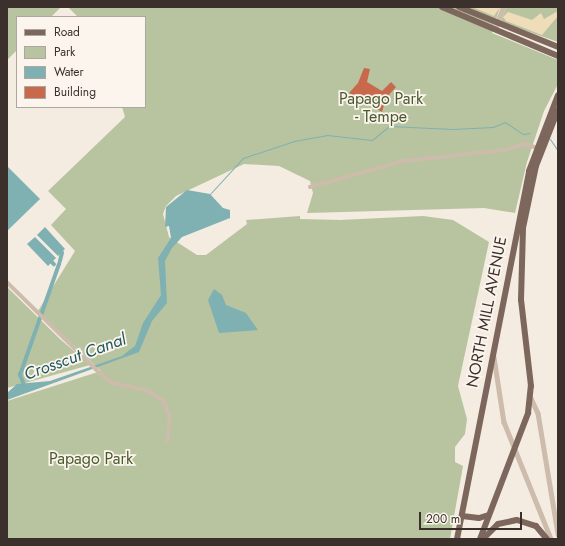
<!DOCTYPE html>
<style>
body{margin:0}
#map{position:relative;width:565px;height:546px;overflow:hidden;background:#f4ebe1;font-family:Jost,sans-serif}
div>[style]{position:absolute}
.green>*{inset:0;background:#b8c4a0}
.sand>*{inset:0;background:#efdcb8}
.water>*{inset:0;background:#7fb0b2}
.stream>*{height:1px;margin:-0.5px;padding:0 0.5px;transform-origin:0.5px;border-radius:0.5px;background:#7fb0b2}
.canal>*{height:3.5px;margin:-1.75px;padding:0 1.75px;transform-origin:1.75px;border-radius:1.75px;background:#7fb0b2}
.building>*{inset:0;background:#c8694b}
.minor>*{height:3.5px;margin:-1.75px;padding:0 1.75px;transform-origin:1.75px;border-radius:1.75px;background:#cdbbac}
.tertiary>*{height:4.5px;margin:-2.25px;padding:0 2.25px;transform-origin:2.25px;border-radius:2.25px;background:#cdbbac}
.primary>*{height:6px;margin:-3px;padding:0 3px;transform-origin:3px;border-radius:3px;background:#7d675c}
span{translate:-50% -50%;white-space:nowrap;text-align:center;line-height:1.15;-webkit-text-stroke:3.5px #fbf5ee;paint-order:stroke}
.park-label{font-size:16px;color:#4a5a2e}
.street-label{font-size:16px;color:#3b302b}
.water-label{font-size:17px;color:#1f5a5e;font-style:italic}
.frame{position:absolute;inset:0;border:8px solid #3b302b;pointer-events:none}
.legend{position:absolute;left:16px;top:16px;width:130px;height:92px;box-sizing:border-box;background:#fbf5ee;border:1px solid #aea6a0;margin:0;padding:5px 7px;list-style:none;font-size:12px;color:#3b302b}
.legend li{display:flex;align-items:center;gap:8px;height:20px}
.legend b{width:20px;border:1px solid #aea6a0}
.scale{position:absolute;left:419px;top:512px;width:103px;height:18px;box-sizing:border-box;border:2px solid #3b302b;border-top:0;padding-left:5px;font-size:12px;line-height:14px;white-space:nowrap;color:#3b302b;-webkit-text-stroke:3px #fbf5ee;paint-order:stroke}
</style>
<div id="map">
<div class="green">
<i style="clip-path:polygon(7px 7px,61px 7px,51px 17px,17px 17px,17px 50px,7px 60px)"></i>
<i style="clip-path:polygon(68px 7px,500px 7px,492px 33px,558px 60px,558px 84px,544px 111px,527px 162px,515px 213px,484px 208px,307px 213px,313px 193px,310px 181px,279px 166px,244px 164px,176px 196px,166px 206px,163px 214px,169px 237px,197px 255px,206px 255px,247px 224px,246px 220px,300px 216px,300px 219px,340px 220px,423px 216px,453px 220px,489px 242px,458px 386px,467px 419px,465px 434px,455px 447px,455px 462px,463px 466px,450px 539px,7px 539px,7px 401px,101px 371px,38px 311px,75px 251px,51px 225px,66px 209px,48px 191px,125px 117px,122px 107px,145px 107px,145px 17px,78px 17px)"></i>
<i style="clip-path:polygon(506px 7px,558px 7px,558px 42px,501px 22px)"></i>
<i style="clip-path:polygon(7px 287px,60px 339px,90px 365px,7px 388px)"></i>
</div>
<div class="sand">
<i style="clip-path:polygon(472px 7px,500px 7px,494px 16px)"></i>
<i style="clip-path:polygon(558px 11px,558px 16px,542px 35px,506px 21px,503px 17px,508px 12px,532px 20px,541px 13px,544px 19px)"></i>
</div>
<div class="water">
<i style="clip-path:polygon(7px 166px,40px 199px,7px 231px)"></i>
<i style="clip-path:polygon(187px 190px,210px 194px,223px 208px,230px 210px,230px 218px,182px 237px,172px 248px,165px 261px,167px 303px,152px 321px,139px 352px,7px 400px,7px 393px,17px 384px,50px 381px,122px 356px,135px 346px,143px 323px,161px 295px,158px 258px,171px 238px,169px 226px,165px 227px,166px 207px)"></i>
<i style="clip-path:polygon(45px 227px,65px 249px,58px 256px,37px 235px)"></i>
<i style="clip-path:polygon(35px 237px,56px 258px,48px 266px,27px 244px)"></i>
<i style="clip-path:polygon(214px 289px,222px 295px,226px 305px,246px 313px,258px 330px,219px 333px,208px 300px)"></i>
</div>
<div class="stream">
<i style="left:550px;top:139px;width:14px;rotate:56deg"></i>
<i style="left:210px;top:194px;width:49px;rotate:-47.5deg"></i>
<i style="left:243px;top:158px;width:54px;rotate:-18.4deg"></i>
<i style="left:294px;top:141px;width:34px;rotate:-10deg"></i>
<i style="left:327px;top:135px;width:45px;rotate:6.3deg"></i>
<i style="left:372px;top:140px;width:22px;rotate:-39deg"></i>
<i style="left:389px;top:126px;width:64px;rotate:2.7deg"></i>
<i style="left:453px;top:129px;width:40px;rotate:-2.9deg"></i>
<i style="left:493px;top:127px;width:13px;rotate:-23deg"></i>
<i style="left:505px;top:122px;width:22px;rotate:34deg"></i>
<i style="left:523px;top:134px;width:7px;rotate:-8deg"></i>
</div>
<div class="canal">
<i style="left:60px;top:261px;width:8px;rotate:-76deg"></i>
<i style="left:52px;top:262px;width:3px;rotate:45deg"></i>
<i style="left:24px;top:385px;width:11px;rotate:-112deg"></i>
<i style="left:20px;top:375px;width:118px;rotate:-70.6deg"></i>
</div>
<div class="building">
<i style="clip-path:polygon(364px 68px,370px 69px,367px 82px,382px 91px,391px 82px,396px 87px,386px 98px,382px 112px,349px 93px,358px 83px)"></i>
</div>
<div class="minor">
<i style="left:310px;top:187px;width:98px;rotate:-15.5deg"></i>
<i style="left:404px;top:161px;width:101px;rotate:-6.3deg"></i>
<i style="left:504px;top:150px;width:22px;rotate:-16deg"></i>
<i style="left:525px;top:144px;width:14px;rotate:17deg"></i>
<i style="left:7px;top:282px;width:130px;rotate:44.4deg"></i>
<i style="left:100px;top:373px;width:16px;rotate:38deg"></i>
<i style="left:113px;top:383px;width:35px;rotate:12deg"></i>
<i style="left:147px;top:390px;width:20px;rotate:33deg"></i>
<i style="left:164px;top:401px;width:16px;rotate:68deg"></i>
<i style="left:170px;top:416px;width:25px;rotate:95deg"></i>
</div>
<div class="tertiary">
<i style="left:495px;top:29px;width:23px;rotate:-70deg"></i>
<i style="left:494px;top:357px;width:66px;rotate:81.3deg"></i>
<i style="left:504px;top:422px;width:126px;rotate:68.1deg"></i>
<i style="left:530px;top:396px;width:19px;rotate:65deg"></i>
<i style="left:538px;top:413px;width:123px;rotate:80.6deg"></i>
</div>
<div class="primary">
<i style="left:442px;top:7px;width:126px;rotate:22.9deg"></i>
<i style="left:459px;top:7px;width:107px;rotate:22deg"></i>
<i style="left:462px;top:516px;width:17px;rotate:7deg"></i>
<i style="left:479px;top:518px;width:10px;rotate:-17deg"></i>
<i style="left:457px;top:539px;width:375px;rotate:-78.9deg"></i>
<i style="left:529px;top:171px;width:81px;rotate:-69.1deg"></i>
<i style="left:480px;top:539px;width:135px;rotate:-69.1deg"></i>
<i style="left:528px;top:413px;width:27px;rotate:-84deg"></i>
<i style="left:531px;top:386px;width:87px;rotate:-96.6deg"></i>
<i style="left:521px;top:300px;width:72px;rotate:-88.4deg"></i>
<i style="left:523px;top:228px;width:63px;rotate:-78.2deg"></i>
<i style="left:536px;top:166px;width:60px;rotate:-68.6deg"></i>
<i style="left:483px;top:539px;width:21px;rotate:-45deg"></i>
<i style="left:498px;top:524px;width:19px;rotate:-12deg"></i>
<i style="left:517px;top:520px;width:20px;rotate:18deg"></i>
<i style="left:536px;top:526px;width:17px;rotate:50deg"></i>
</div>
<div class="park-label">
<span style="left:381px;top:108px">Papago Park<br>- Tempe</span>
<span style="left:91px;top:459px">Papago Park</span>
</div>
<div class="street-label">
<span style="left:487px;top:312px;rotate:-79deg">NORTH MILL AVENUE</span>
</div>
<div class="water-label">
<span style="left:75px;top:357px;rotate:-20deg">Crosscut Canal</span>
</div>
<div class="frame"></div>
<ul class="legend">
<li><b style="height:5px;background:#7d675c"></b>Road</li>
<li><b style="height:11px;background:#b8c4a0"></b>Park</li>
<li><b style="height:11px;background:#7fb0b2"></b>Water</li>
<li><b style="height:11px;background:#c8694b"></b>Building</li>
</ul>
<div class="scale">200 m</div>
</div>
